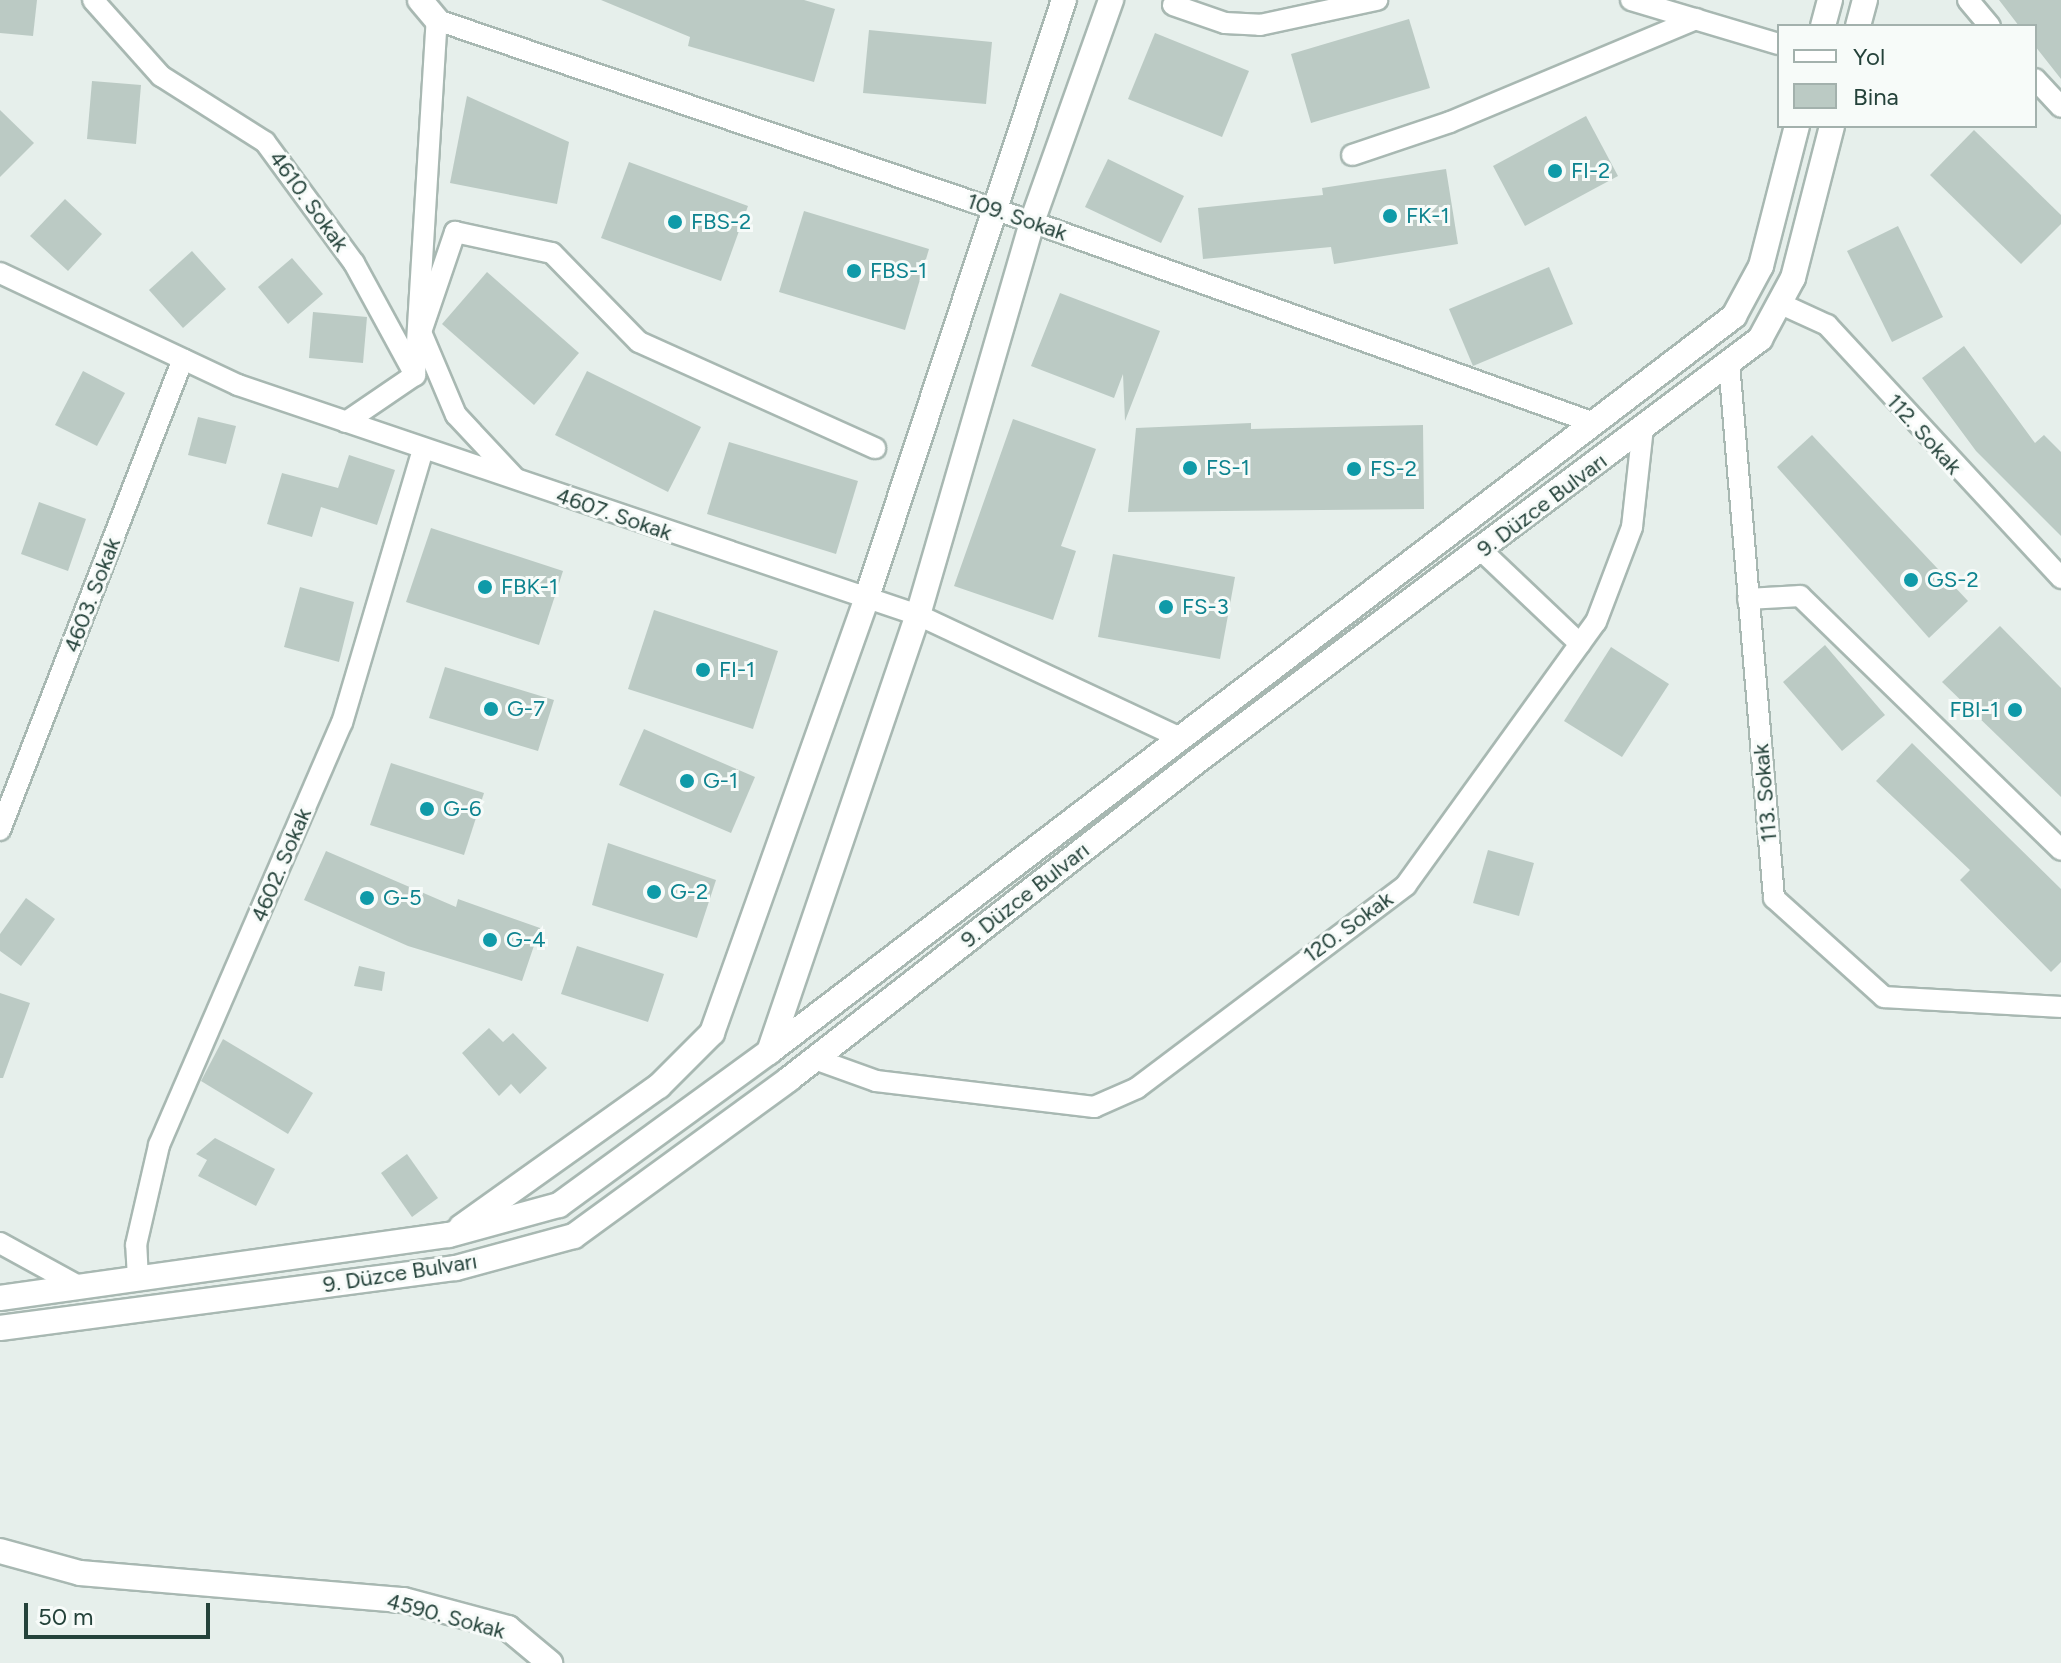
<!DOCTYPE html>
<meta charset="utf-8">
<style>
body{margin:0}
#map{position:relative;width:2061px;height:1663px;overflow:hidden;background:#e6efeb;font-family:Figtree,sans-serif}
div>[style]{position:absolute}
.building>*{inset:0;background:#bbcac4}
.roads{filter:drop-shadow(2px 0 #a8b8b2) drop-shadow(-2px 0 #a8b8b2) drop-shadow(0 2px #a8b8b2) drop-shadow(0 -2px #a8b8b2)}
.street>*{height:20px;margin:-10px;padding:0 10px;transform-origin:10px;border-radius:10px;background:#fff}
.secondary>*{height:24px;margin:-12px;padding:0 12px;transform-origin:12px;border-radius:12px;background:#fff}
.dots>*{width:22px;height:22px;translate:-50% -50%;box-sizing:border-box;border:4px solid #f7fbf9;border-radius:50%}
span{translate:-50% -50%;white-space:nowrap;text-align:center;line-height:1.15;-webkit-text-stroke:6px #f7fbf9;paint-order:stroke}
.culture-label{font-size:22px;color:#0d838f}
.left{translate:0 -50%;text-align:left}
.right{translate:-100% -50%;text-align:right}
.street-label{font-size:22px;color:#24423a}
.legend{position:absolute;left:1777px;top:24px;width:260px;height:104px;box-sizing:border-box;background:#f7fbf9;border:2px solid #a3b1ad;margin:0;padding:10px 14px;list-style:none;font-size:24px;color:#24423a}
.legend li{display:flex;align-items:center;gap:16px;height:40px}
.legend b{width:40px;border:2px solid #a3b1ad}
.scale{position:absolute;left:24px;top:1603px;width:186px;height:36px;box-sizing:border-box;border:4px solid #24423a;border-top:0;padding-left:10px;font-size:24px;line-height:28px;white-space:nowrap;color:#24423a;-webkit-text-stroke:6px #f7fbf9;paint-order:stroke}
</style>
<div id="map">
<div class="building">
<i style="clip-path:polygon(0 0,37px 0,33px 36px,0 33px)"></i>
<i style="clip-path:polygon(601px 0,804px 0,835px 9px,814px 82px,688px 46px,690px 37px)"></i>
<i style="clip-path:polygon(1999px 0,2061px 0,2061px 79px,2035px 46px,2035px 26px,2019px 26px)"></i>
<i style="clip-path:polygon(1409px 19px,1430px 88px,1311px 123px,1291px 54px)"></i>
<i style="clip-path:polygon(869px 30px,992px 42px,986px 104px,863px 93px)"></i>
<i style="clip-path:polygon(1155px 33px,1249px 71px,1222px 137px,1128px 99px)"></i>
<i style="clip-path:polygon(92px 81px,141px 85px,136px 144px,87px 139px)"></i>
<i style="clip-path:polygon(467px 96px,569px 142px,557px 204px,450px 183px)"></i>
<i style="clip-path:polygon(0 110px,34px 143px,0 177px)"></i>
<i style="clip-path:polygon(1586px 116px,1618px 176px,1525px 226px,1493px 166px)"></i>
<i style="clip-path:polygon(1974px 130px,2061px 215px,2061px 224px,2021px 264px,1930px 175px)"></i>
<i style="clip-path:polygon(1108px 159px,1184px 196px,1161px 243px,1085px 207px)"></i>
<i style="clip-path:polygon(629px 162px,748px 206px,721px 281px,601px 238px)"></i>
<i style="clip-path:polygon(1446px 169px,1458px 244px,1334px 264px,1331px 247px,1203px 259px,1198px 208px,1323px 195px,1322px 188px)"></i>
<i style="clip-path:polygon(65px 199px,102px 234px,68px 271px,30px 236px)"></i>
<i style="clip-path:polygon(804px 211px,929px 249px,905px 330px,779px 292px)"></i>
<i style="clip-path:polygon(1898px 226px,1943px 317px,1892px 342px,1847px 251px)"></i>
<i style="clip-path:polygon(192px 251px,226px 289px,183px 328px,149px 290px)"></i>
<i style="clip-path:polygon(292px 258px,323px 294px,288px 324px,258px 287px)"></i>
<i style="clip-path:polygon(1549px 267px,1573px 324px,1473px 366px,1449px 309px)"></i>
<i style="clip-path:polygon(487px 272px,579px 353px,534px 405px,442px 324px)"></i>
<i style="clip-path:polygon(1060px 293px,1160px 331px,1125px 421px,1123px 374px,1114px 398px,1031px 366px)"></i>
<i style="clip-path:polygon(313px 312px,367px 317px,363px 363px,309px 358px)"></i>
<i style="clip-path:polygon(1964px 346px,2035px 443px,2044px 435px,2061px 452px,2061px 536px,1976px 451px,1922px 378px)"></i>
<i style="clip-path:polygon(83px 371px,125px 393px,97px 446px,55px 425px)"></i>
<i style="clip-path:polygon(587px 371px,701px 427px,668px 492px,555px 435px)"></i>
<i style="clip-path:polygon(198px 417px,236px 426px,226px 464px,188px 455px)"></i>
<i style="clip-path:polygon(1013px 419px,1096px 449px,1061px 546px,1076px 551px,1053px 620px,954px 586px)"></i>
<i style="clip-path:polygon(1251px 423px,1251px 429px,1423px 425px,1424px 509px,1128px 512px,1136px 428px)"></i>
<i style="clip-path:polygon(1812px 435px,1968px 601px,1929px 638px,1777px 467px)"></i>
<i style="clip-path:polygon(729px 442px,858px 481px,836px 554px,707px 514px)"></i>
<i style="clip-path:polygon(349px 455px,395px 470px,377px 525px,321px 507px,312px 537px,267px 524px,282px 473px,338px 488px)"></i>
<i style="clip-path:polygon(39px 502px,86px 519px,68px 571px,21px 554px)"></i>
<i style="clip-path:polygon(431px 528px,563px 571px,539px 645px,406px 602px)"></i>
<i style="clip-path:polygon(1113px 554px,1235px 577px,1220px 659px,1098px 637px)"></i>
<i style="clip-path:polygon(300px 587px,354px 602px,339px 662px,284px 647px)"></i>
<i style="clip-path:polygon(654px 610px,778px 651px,753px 729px,628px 689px)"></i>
<i style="clip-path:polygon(2000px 626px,2061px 688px,2061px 797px,1942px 682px)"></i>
<i style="clip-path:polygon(1825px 645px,1885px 715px,1842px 751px,1783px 682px)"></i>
<i style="clip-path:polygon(1611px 647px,1669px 684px,1622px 757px,1564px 721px)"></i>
<i style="clip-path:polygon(445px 667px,554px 700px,538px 751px,429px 718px)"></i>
<i style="clip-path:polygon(644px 729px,755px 777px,731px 833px,619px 785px)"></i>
<i style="clip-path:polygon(1912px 743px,2061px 889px,2061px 962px,2051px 972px,1960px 880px,1970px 870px,1876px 781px)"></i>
<i style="clip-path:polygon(391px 763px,484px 793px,464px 855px,370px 825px)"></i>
<i style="clip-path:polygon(608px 843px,716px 880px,697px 938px,592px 905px)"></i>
<i style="clip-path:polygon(1488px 850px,1534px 863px,1519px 916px,1473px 903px)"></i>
<i style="clip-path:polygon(326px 851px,456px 907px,458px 899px,540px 928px,522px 981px,408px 946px,304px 900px)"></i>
<i style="clip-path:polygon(26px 898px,55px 919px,21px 966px,0 951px,0 934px)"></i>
<i style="clip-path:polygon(577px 946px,664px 974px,648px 1022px,561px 994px)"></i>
<i style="clip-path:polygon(359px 966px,385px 972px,382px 991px,354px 986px)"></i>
<i style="clip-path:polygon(0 993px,30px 1003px,3px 1078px,0 1078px)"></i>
<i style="clip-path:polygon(489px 1028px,503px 1042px,513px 1033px,547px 1068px,520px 1094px,511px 1084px,499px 1096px,462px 1053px)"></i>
<i style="clip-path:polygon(223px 1039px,313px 1093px,288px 1134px,201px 1081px)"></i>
<i style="clip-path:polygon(215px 1138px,275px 1169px,256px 1206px,198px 1176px,207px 1160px,196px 1154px)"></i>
<i style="clip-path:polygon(407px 1154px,438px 1198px,412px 1217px,381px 1173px)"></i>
</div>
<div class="roads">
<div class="street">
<i style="left:93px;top:0;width:102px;rotate:48.2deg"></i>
<i style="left:161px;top:76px;width:123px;rotate:32.4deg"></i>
<i style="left:265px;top:142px;width:150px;rotate:53.7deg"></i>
<i style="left:354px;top:263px;width:128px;rotate:61.4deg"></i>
<i style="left:1631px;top:0;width:154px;rotate:16.6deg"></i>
<i style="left:1968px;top:0;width:34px;rotate:50deg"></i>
<i style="left:1173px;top:5px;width:55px;rotate:19.1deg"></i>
<i style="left:1225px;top:23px;width:35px;rotate:3deg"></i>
<i style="left:1260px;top:25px;width:120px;rotate:-12.1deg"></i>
<i style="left:2035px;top:79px;width:38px;rotate:47deg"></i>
<i style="left:1352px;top:155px;width:103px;rotate:-18.6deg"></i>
<i style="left:1450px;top:122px;width:267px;rotate:-22.7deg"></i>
<i style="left:0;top:273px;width:263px;rotate:25.2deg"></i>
<i style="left:238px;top:385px;width:718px;rotate:18.69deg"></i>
<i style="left:918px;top:615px;width:287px;rotate:25.1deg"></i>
<i style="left:1779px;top:303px;width:53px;rotate:24.6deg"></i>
<i style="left:1827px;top:325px;width:345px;rotate:47.2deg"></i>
<i style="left:1729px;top:363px;width:537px;rotate:85.19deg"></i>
<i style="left:1774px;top:898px;width:148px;rotate:42deg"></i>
<i style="left:1884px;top:997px;width:177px;rotate:3.2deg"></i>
<i style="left:346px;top:422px;width:83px;rotate:-34.3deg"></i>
<i style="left:415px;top:375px;width:356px;rotate:-86.5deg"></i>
<i style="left:437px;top:20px;width:628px;rotate:18.75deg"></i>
<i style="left:1032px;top:222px;width:597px;rotate:19.68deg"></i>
<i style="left:515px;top:478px;width:86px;rotate:-133.1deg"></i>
<i style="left:456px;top:415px;width:90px;rotate:-112.9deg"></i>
<i style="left:421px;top:332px;width:106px;rotate:-71.2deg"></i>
<i style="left:455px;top:232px;width:99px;rotate:12.2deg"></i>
<i style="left:552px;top:253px;width:124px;rotate:45.7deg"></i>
<i style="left:639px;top:342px;width:259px;rotate:24.2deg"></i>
<i style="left:1482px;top:551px;width:135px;rotate:43.5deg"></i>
<i style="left:1748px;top:599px;width:52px;rotate:-3.3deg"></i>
<i style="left:1800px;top:596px;width:364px;rotate:44.2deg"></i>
<i style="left:0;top:830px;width:505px;rotate:-68.77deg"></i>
<i style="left:815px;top:1059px;width:65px;rotate:19.8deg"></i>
<i style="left:876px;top:1081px;width:220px;rotate:6.8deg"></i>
<i style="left:1094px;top:1107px;width:47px;rotate:-23.8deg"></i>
<i style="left:1137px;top:1088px;width:337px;rotate:-37deg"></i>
<i style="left:1406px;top:885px;width:324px;rotate:-54.2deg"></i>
<i style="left:1596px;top:622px;width:102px;rotate:-69.2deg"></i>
<i style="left:1632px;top:527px;width:100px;rotate:-83.7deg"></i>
<i style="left:0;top:1243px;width:91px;rotate:28.8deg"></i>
<i style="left:138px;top:1279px;width:34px;rotate:-93deg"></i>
<i style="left:136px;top:1245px;width:103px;rotate:-77deg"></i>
<i style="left:159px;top:1145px;width:460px;rotate:-66.6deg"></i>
<i style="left:342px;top:723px;width:286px;rotate:-73.5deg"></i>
</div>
<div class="secondary">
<i style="left:420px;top:0;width:26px;rotate:50deg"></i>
<i style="left:1823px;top:26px;width:27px;rotate:-75deg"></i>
<i style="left:1858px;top:26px;width:27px;rotate:-75deg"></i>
<i style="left:769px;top:1052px;width:462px;rotate:-71.2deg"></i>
<i style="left:918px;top:615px;width:409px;rotate:-73.8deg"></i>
<i style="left:1032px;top:222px;width:236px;rotate:-70.4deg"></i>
<i style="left:461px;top:1227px;width:243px;rotate:-35.5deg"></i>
<i style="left:659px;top:1086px;width:75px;rotate:-45deg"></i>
<i style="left:712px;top:1033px;width:460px;rotate:-70.4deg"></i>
<i style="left:866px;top:600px;width:632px;rotate:-71.74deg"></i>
<i style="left:0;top:1298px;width:453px;rotate:-8deg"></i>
<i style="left:449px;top:1235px;width:114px;rotate:-15.3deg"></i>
<i style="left:559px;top:1205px;width:260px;rotate:-36.1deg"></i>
<i style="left:769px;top:1052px;width:1214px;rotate:-37.33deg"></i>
<i style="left:1734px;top:316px;width:57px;rotate:-61.6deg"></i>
<i style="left:1761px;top:266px;width:145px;rotate:-75.6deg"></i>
<i style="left:0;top:1328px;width:460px;rotate:-7.5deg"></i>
<i style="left:456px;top:1268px;width:122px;rotate:-15.2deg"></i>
<i style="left:574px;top:1236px;width:266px;rotate:-36.1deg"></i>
<i style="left:789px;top:1079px;width:517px;rotate:-37.93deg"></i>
<i style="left:1197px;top:761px;width:704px;rotate:-36.85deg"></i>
<i style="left:1760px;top:339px;width:69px;rotate:-61.6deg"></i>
<i style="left:1793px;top:278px;width:157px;rotate:-75.6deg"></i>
<i style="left:0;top:1551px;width:83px;rotate:15.4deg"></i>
<i style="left:80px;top:1573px;width:325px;rotate:4.8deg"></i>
<i style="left:404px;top:1600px;width:108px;rotate:15.1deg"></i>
<i style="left:508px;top:1628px;width:55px;rotate:39.8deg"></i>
</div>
</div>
<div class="dots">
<i style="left:1555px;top:171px;background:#0f9aa8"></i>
<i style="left:1390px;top:216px;background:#0f9aa8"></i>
<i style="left:675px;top:222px;background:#0f9aa8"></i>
<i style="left:854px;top:271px;background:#0f9aa8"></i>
<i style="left:1190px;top:468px;background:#0f9aa8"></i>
<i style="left:1354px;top:469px;background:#0f9aa8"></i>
<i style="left:1911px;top:580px;background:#0f9aa8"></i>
<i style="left:485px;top:587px;background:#0f9aa8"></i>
<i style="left:1166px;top:607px;background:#0f9aa8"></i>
<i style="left:703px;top:670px;background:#0f9aa8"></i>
<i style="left:491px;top:709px;background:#0f9aa8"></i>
<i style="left:2015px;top:710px;background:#0f9aa8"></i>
<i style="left:687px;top:781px;background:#0f9aa8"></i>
<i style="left:427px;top:809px;background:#0f9aa8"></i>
<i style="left:654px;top:892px;background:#0f9aa8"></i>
<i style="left:367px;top:898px;background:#0f9aa8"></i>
<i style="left:490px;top:940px;background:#0f9aa8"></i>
</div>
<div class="culture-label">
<span class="left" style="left:1571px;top:171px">FI-2</span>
<span class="left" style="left:1406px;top:216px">FK-1</span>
<span class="left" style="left:691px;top:222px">FBS-2</span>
<span class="left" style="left:870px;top:271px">FBS-1</span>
<span class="left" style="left:1206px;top:468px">FS-1</span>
<span class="left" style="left:1370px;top:469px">FS-2</span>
<span class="left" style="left:1927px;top:580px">GS-2</span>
<span class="left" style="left:501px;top:587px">FBK-1</span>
<span class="left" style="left:1182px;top:607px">FS-3</span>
<span class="left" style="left:719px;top:670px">FI-1</span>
<span class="left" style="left:507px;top:709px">G-7</span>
<span class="right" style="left:1999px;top:710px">FBI-1</span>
<span class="left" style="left:703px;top:781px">G-1</span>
<span class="left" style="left:443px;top:809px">G-6</span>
<span class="left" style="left:670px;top:892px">G-2</span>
<span class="left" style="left:383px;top:898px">G-5</span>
<span class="left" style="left:506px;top:940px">G-4</span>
</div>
<div class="street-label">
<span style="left:309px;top:201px;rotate:54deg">4610. Sokak</span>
<span style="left:1017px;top:217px;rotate:19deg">109. Sokak</span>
<span style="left:1924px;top:434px;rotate:48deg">112. Sokak</span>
<span style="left:1542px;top:505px;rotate:-37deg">9. Düzce Bulvarı</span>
<span style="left:614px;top:514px;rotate:19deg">4607. Sokak</span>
<span style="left:92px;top:595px;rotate:-69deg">4603. Sokak</span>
<span style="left:1765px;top:793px;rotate:-95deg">113. Sokak</span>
<span style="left:281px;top:865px;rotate:-67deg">4602. Sokak</span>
<span style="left:1025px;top:895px;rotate:-38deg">9. Düzce Bulvarı</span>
<span style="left:1348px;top:927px;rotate:-36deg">120. Sokak</span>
<span style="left:400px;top:1273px;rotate:-9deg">9. Düzce Bulvarı</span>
<span style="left:446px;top:1616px;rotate:15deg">4590. Sokak</span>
</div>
<ul class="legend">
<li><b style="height:10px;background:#fff"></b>Yol</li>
<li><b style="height:22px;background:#bbcac4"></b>Bina</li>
</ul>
<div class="scale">50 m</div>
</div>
